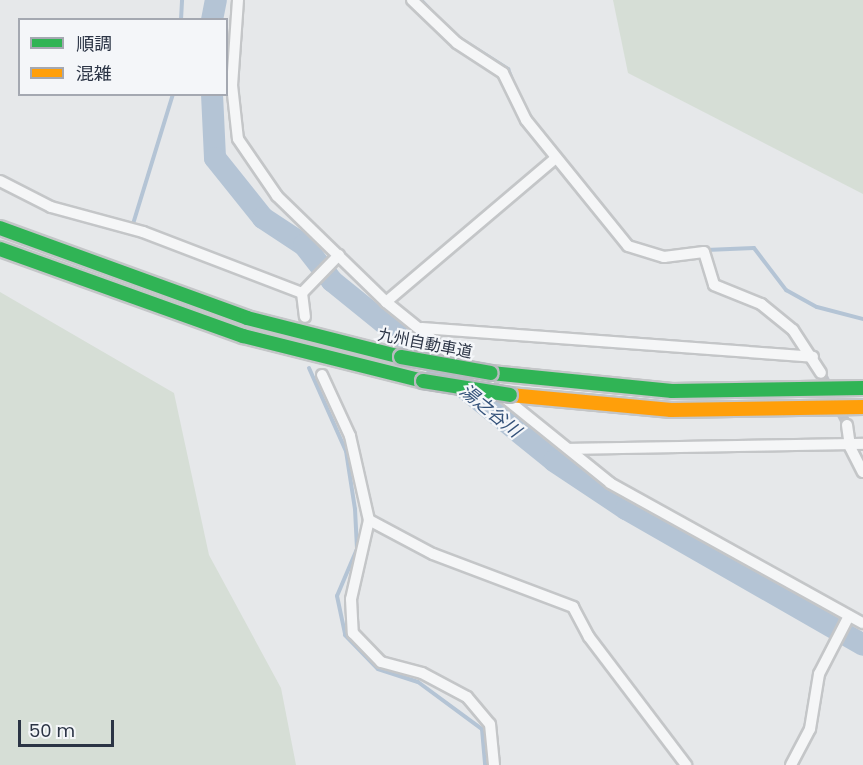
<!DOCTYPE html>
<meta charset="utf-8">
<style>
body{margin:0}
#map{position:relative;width:863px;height:765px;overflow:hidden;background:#e6e8ea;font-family:Poppins,"Noto Sans JP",sans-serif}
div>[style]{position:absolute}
.green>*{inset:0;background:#d6ded6}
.stream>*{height:4px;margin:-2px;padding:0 2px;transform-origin:2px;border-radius:2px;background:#b4c4d5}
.river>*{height:22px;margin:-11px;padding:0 11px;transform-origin:11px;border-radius:11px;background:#b4c4d5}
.street-tunnel>*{height:10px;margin-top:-5px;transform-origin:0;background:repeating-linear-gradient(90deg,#c1c4c9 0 10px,transparent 0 15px)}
.roads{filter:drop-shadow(2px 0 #c4c6c8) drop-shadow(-2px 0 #c4c6c8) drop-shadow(0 2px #c4c6c8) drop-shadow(0 -2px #c4c6c8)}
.street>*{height:10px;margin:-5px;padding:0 5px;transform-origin:5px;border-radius:5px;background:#f5f6f7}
.fast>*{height:14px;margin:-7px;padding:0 7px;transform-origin:7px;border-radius:7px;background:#30b455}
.slow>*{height:14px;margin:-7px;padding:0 7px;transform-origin:7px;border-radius:7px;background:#ff9f0a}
.bridges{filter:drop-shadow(2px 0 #b8bbbf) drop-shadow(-2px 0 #b8bbbf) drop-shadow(0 2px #b8bbbf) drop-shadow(0 -2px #b8bbbf)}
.fast-bridge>*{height:14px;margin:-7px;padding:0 7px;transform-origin:7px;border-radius:7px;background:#30b455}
span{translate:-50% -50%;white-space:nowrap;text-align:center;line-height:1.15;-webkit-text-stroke:4.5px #f4f6f9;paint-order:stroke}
.street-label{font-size:16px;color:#2b3445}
.water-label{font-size:18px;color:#34527a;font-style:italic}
.legend{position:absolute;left:18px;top:18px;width:210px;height:78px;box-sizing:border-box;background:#f4f6f9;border:2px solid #a4a8b1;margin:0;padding:8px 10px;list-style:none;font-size:18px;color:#2b3445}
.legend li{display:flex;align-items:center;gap:12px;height:30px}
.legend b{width:30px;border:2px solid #a4a8b1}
.scale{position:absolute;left:18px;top:720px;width:96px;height:27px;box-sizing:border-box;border:3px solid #2b3445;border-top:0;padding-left:8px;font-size:18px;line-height:21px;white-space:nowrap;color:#2b3445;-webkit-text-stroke:4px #f4f6f9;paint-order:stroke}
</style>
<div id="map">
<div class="green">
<i style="clip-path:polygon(613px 0,863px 0,863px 194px,628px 73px)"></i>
<i style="clip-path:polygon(0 292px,174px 393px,209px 555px,281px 688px,296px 765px,0 765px)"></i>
</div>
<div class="stream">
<i style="left:421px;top:0;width:19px;rotate:47deg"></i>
<i style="left:181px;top:20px;width:20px;rotate:-87deg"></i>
<i style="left:456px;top:36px;width:62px;rotate:32.4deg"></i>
<i style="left:508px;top:69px;width:17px;rotate:69deg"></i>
<i style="left:563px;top:158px;width:65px;rotate:50.6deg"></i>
<i style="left:133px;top:224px;width:136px;rotate:-72.9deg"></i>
<i style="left:706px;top:250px;width:48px;rotate:-2.4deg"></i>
<i style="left:754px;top:248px;width:53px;rotate:52.7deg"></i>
<i style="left:786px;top:290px;width:35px;rotate:29deg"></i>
<i style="left:817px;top:307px;width:48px;rotate:14.6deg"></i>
<i style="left:309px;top:368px;width:91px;rotate:66deg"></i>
<i style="left:346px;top:451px;width:59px;rotate:81.2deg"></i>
<i style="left:355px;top:509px;width:40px;rotate:87.1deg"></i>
<i style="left:357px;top:549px;width:51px;rotate:113.1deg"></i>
<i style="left:337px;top:596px;width:40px;rotate:78deg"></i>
<i style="left:345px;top:635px;width:47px;rotate:45.9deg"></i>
<i style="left:378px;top:669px;width:42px;rotate:18deg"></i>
<i style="left:418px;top:682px;width:79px;rotate:36.3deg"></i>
<i style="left:482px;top:729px;width:36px;rotate:85deg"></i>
</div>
<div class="river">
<i style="left:212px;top:20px;width:20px;rotate:-79deg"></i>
<i style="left:212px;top:94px;width:64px;rotate:87.3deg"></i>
<i style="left:215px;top:158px;width:77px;rotate:51.3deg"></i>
<i style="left:263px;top:218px;width:49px;rotate:33.4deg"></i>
<i style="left:304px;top:245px;width:46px;rotate:52.1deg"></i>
<i style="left:332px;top:281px;width:286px;rotate:39deg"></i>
<i style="left:554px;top:461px;width:87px;rotate:33.7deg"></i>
<i style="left:626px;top:509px;width:273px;rotate:29.8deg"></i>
</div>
<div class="street-tunnel">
<i style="left:821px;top:373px;width:58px;rotate:63.4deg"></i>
</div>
<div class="roads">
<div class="street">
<i style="left:238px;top:0;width:85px;rotate:94deg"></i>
<i style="left:232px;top:85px;width:54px;rotate:83.7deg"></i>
<i style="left:238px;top:139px;width:69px;rotate:55.6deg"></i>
<i style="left:277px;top:196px;width:152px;rotate:44.2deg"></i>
<i style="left:386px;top:302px;width:288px;rotate:38.9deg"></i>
<i style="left:610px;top:483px;width:289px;rotate:29deg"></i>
<i style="left:412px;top:0;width:62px;rotate:43.7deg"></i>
<i style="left:457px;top:43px;width:55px;rotate:33.1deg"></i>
<i style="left:503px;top:73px;width:52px;rotate:63.9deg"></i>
<i style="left:526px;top:120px;width:162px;rotate:51deg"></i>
<i style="left:628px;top:246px;width:38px;rotate:17deg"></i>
<i style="left:664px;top:257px;width:40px;rotate:-7.1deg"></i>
<i style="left:704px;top:252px;width:34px;rotate:73deg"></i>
<i style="left:714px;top:285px;width:51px;rotate:22deg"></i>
<i style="left:761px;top:304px;width:41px;rotate:39.1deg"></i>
<i style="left:793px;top:330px;width:51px;rotate:56.9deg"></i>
<i style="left:0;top:181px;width:57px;rotate:27deg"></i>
<i style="left:51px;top:207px;width:95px;rotate:15.2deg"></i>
<i style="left:143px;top:232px;width:170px;rotate:21deg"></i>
<i style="left:302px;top:293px;width:53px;rotate:-45.8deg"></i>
<i style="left:302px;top:293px;width:24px;rotate:83deg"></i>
<i style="left:386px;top:302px;width:223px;rotate:-40.3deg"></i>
<i style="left:422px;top:328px;width:392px;rotate:4.2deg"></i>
<i style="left:322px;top:375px;width:67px;rotate:65.3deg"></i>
<i style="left:350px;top:436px;width:86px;rotate:77.3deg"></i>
<i style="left:369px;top:520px;width:81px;rotate:102.8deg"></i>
<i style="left:351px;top:599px;width:34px;rotate:87deg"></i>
<i style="left:353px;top:633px;width:40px;rotate:46deg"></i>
<i style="left:381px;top:662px;width:42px;rotate:15deg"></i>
<i style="left:422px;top:673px;width:51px;rotate:28.1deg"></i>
<i style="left:467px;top:697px;width:35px;rotate:50deg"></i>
<i style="left:490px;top:724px;width:41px;rotate:84.4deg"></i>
<i style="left:847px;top:425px;width:22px;rotate:82deg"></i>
<i style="left:850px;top:447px;width:28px;rotate:63deg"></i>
<i style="left:569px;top:449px;width:294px;rotate:-1deg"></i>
<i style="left:369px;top:520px;width:72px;rotate:28deg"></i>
<i style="left:433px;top:554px;width:150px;rotate:20.7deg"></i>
<i style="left:573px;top:607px;width:34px;rotate:62deg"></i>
<i style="left:589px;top:637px;width:161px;rotate:52.8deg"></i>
<i style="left:791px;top:765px;width:41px;rotate:-62.2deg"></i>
<i style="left:810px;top:729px;width:56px;rotate:-80.7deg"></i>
<i style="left:819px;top:674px;width:65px;rotate:-62.7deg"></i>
</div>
<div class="fast">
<i style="left:0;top:228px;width:263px;rotate:20deg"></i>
<i style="left:247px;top:318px;width:159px;rotate:14.2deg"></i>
<i style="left:0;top:249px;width:258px;rotate:19.7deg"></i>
<i style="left:243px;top:336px;width:186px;rotate:14deg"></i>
<i style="left:491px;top:373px;width:182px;rotate:5.7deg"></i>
<i style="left:672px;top:391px;width:191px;rotate:-0.9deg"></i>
</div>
<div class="slow">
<i style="left:510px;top:395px;width:162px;rotate:5.3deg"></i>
<i style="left:671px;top:410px;width:192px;rotate:-0.9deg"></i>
</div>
</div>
<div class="bridges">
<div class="fast-bridge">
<i style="left:401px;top:357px;width:91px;rotate:10.1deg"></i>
<i style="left:423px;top:381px;width:88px;rotate:9.1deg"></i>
</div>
</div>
<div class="street-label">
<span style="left:425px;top:344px;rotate:11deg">九州自動車道</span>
</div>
<div class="water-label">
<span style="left:490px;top:411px;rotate:39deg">湯之谷川</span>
</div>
<ul class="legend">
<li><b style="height:8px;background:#30b455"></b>順調</li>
<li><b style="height:8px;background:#ff9f0a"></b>混雑</li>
</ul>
<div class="scale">50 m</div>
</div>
